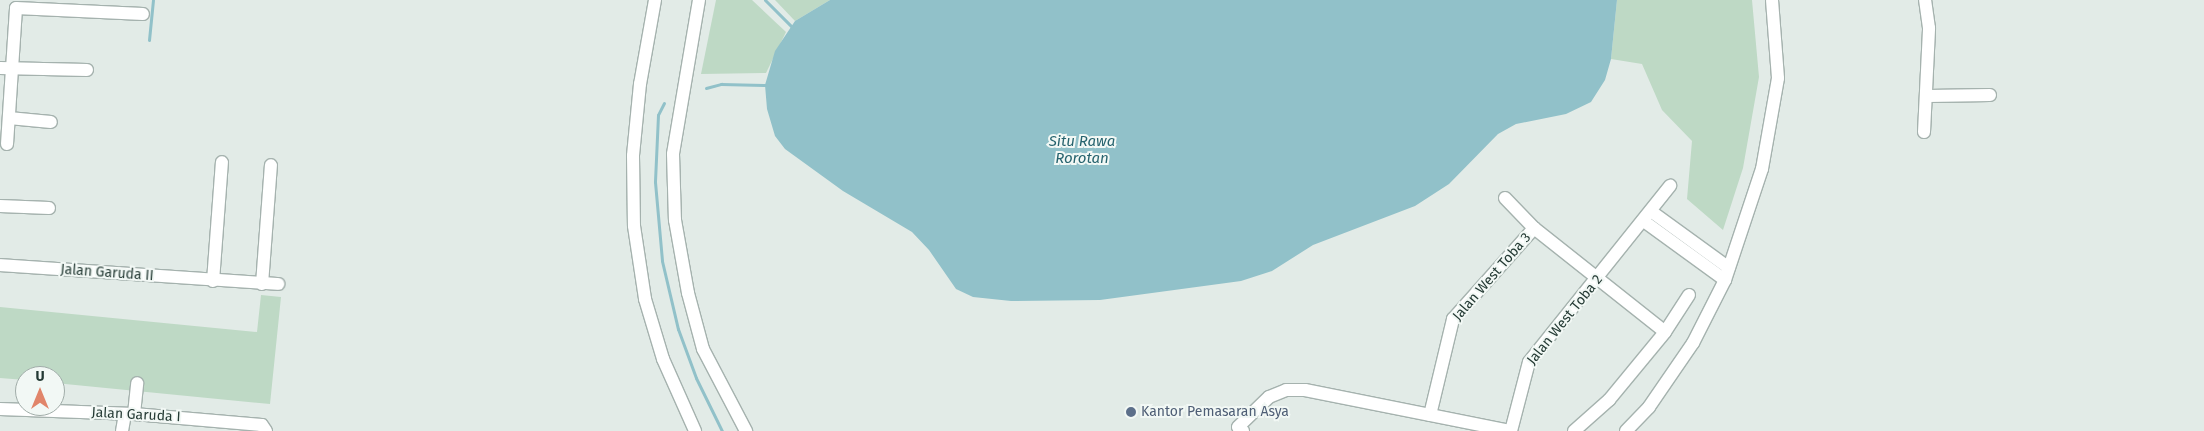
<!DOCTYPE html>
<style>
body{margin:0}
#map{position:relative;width:2204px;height:431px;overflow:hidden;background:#e2ebe7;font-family:"Fira Sans",sans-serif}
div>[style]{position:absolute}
.green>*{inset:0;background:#bed9c5}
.water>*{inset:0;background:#91c1c9}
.stream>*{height:3px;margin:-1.5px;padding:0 1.5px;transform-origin:1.5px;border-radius:1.5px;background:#91c1c9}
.roads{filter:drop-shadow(1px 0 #a5b2ae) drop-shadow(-1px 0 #a5b2ae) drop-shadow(0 1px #a5b2ae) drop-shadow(0 -1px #a5b2ae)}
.minor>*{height:12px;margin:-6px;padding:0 6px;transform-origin:6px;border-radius:6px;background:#fff}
.dots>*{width:14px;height:14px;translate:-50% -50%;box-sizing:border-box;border:2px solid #f2f8f5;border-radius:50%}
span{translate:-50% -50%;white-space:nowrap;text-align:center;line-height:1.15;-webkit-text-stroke:4px #f2f8f5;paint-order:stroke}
.street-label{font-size:14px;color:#243a34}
.service-label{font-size:14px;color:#4e5e75}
.left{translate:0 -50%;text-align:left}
.water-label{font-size:15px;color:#26636e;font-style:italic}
.north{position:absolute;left:15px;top:366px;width:50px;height:50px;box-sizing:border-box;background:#f2f8f5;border:1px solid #a0aca8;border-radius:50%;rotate:0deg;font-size:14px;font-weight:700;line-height:20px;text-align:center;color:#243a34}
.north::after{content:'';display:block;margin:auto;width:18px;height:22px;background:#e1856a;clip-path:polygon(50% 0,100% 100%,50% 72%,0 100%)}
</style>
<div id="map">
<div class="green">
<i style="clip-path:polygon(716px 0,752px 0,786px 32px,766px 73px,701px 74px)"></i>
<i style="clip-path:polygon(775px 0,830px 0,795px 21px)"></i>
<i style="clip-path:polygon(1617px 0,1752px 0,1759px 77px,1743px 168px,1723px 230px,1687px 199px,1692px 141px,1662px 110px,1642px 64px,1611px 59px)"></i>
<i style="clip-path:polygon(261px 295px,281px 297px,270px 404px,55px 383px,55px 376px,25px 376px,25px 380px,0 378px,0 307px,257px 332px)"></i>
</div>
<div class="water">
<i style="clip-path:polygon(830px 0,1617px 0,1611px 59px,1605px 80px,1591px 102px,1566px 114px,1516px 124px,1498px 134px,1449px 184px,1415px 206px,1313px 245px,1272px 271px,1241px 281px,1100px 300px,1011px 301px,973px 297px,956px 289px,929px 250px,912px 232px,843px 191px,785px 149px,775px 136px,767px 109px,765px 85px,775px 51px,795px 21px)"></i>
</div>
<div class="stream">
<i style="left:765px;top:0;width:38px;rotate:45deg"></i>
<i style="left:149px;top:40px;width:40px;rotate:-84.3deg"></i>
<i style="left:706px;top:88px;width:16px;rotate:-15deg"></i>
<i style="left:721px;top:84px;width:44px;rotate:1.3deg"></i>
<i style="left:664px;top:103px;width:13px;rotate:117deg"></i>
<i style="left:658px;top:115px;width:67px;rotate:92.6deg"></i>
<i style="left:655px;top:182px;width:79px;rotate:84.9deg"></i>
<i style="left:662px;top:261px;width:70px;rotate:76.8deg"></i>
<i style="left:678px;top:329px;width:52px;rotate:69.8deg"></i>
<i style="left:696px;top:378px;width:59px;rotate:63.9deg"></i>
</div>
<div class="roads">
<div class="minor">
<i style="left:655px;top:0;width:85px;rotate:100.1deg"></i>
<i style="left:640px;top:84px;width:72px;rotate:95.6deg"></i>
<i style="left:633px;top:156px;width:70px;rotate:89.2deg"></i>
<i style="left:634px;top:226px;width:74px;rotate:81.4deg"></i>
<i style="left:645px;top:299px;width:63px;rotate:73.3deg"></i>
<i style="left:663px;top:359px;width:79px;rotate:66deg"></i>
<i style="left:699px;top:0;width:156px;rotate:99.6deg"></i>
<i style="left:673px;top:154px;width:66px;rotate:88.3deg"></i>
<i style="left:675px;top:220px;width:74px;rotate:79.9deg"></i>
<i style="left:688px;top:293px;width:58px;rotate:75deg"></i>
<i style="left:703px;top:349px;width:93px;rotate:62.3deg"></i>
<i style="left:0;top:68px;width:87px;rotate:1.3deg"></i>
<i style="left:1928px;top:96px;width:62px;rotate:-0.9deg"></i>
<i style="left:9px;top:118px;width:42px;rotate:5.4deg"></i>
<i style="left:1924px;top:132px;width:104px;rotate:-87.2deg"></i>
<i style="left:1929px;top:28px;width:28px;rotate:-98deg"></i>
<i style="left:7px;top:144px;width:136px;rotate:-86.2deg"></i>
<i style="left:16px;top:8px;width:127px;rotate:2.7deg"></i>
<i style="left:1505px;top:198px;width:42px;rotate:46deg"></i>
<i style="left:1534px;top:228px;width:167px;rotate:38.4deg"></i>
<i style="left:0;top:206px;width:49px;rotate:2.3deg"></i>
<i style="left:1652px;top:212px;width:95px;rotate:36deg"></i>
<i style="left:1645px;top:222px;width:99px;rotate:35.9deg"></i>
<i style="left:0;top:265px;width:279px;rotate:3.9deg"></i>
<i style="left:213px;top:281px;width:119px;rotate:-85.7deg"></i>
<i style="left:262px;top:284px;width:119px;rotate:-85.7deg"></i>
<i style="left:0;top:409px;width:134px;rotate:2.1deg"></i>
<i style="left:134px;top:414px;width:128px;rotate:4.9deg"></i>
<i style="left:262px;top:425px;width:7px;rotate:56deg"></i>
<i style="left:134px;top:414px;width:31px;rotate:-84deg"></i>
<i style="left:1430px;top:415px;width:99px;rotate:-76.5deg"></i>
<i style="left:1453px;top:319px;width:122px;rotate:-48.3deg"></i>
<i style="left:122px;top:431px;width:17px;rotate:-80deg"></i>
<i style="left:1243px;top:431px;width:6px;rotate:-141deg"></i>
<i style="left:1238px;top:427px;width:43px;rotate:-44.1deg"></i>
<i style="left:1269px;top:397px;width:18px;rotate:-22deg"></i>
<i style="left:1286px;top:390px;width:19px"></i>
<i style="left:1305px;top:390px;width:210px;rotate:11.3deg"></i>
<i style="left:1511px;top:431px;width:71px;rotate:-75.4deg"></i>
<i style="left:1529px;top:362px;width:226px;rotate:-51.3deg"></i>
<i style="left:1574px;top:431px;width:47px;rotate:-41.5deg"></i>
<i style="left:1609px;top:400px;width:88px;rotate:-50.5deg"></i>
<i style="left:1665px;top:332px;width:44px;rotate:-57deg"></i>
<i style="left:1626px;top:431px;width:33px;rotate:-46deg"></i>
<i style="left:1649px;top:407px;width:78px;rotate:-55.5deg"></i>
<i style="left:1693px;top:343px;width:71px;rotate:-63.1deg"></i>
<i style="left:1725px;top:280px;width:117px;rotate:-71.6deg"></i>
<i style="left:1762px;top:169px;width:92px;rotate:-80deg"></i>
<i style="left:1778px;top:78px;width:78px;rotate:-94.4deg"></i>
</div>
</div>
<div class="dots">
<i style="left:1131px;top:412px;background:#5c6f8a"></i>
</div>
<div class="street-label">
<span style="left:107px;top:273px;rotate:4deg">Jalan Garuda II</span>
<span style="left:1492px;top:277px;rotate:-49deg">Jalan West Toba 3</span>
<span style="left:1565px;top:320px;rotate:-51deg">Jalan West Toba 2</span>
<span style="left:136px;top:415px;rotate:3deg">Jalan Garuda I</span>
</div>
<div class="service-label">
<span class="left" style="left:1141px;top:412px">Kantor Pemasaran Asya</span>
</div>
<div class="water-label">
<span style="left:1082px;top:150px">Situ Rawa<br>Rorotan</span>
</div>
<div class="north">U</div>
</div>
